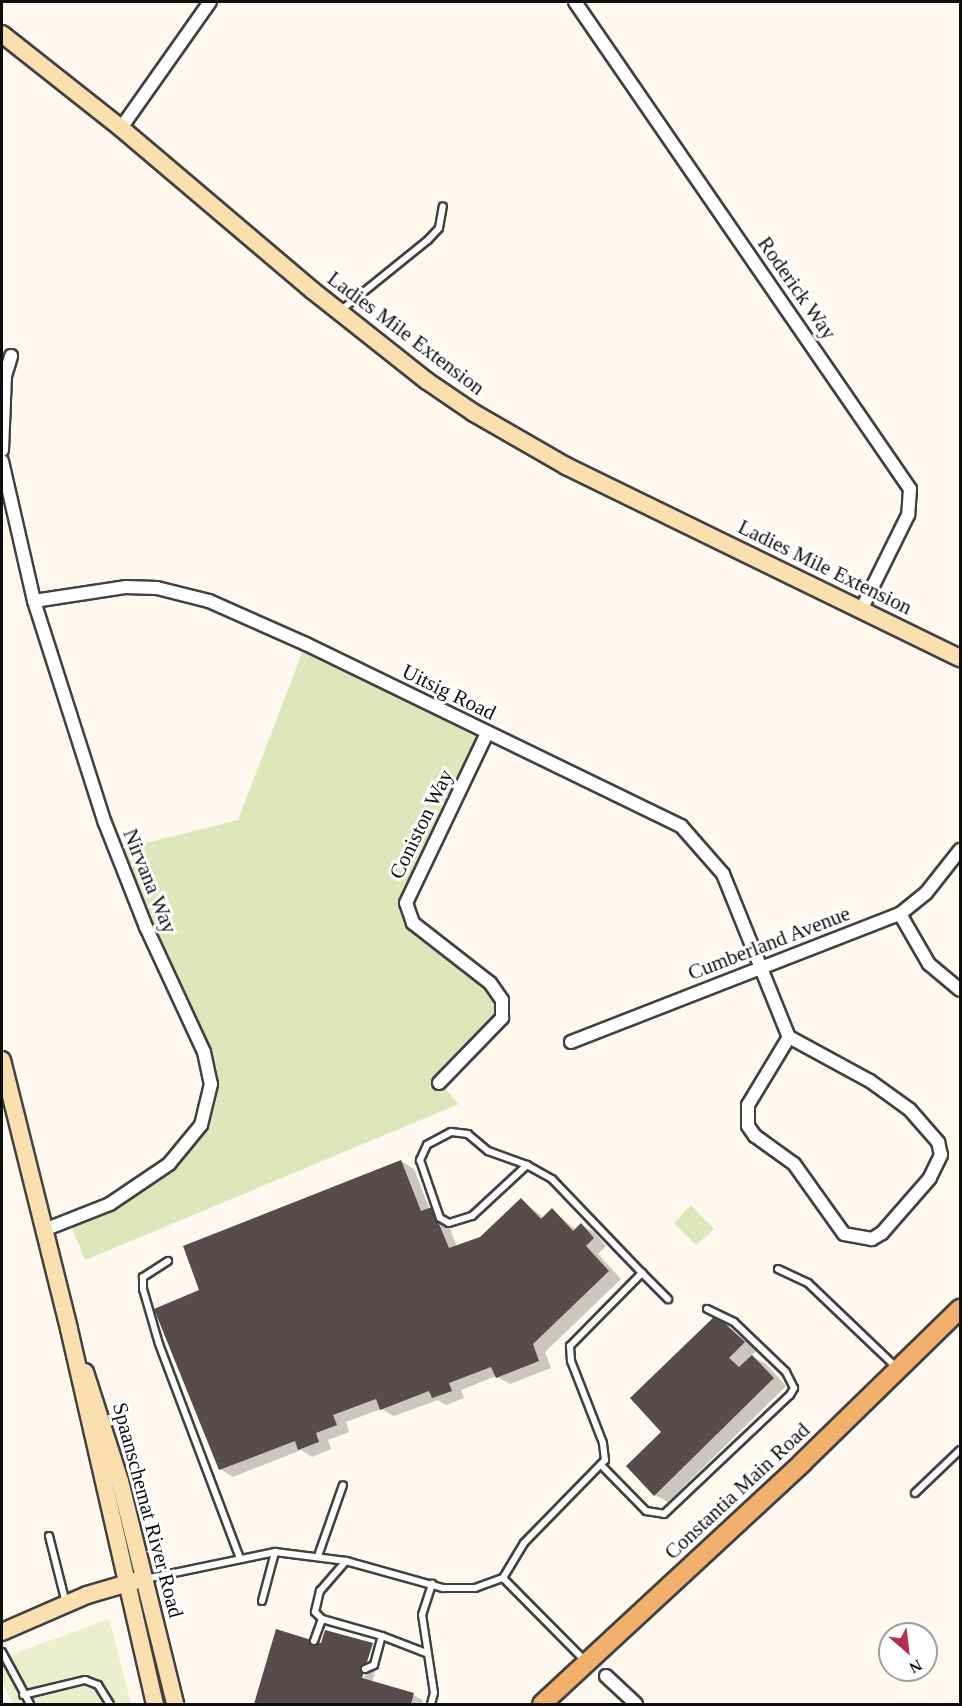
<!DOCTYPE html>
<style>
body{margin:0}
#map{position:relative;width:962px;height:1706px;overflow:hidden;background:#fef8ef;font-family:"Times New Roman",serif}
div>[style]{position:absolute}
.green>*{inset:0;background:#dde7bb}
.pitch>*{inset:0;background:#ebefcc}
.shadow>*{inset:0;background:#0003}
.building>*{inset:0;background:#564c4b}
.roads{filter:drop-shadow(2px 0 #414141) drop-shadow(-2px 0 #414141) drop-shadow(0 2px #414141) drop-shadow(0 -2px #414141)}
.lane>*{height:6px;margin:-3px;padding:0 3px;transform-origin:3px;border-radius:3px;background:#fff}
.street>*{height:12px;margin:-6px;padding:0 6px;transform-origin:6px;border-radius:6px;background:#fff}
.secondary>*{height:16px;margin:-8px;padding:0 8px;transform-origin:8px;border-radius:8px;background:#fbdfae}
.primary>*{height:18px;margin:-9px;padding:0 9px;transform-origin:9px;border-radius:9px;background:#f1b06c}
span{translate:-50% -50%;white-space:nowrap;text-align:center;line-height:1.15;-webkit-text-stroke:6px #fff;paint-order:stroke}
.street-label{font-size:21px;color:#0e0e0e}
.frame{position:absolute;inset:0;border:3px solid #0e0e0e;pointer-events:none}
.north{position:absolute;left:878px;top:1622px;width:60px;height:60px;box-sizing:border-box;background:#fff;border:2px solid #9f9f9f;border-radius:50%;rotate:152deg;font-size:16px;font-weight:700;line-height:24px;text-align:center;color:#0e0e0e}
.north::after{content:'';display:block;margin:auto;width:21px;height:27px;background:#b72d56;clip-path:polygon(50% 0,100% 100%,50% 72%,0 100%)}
</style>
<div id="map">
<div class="green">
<i style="clip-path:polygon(304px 648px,487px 733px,406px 910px,490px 983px,504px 1008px,439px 1083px,459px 1104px,85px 1260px,70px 1223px,113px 1204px,189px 1139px,208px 1102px,206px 1062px,113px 851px,238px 820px)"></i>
<i style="clip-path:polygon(691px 1205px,714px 1229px,696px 1245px,674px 1223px)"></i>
</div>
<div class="pitch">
<i style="clip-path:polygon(109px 1619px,131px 1704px,13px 1704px,2px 1681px,2px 1658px)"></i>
</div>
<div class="shadow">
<i style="clip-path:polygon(401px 1161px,414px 1169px,430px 1210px,445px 1216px,457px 1247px,481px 1238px,521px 1200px,544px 1218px,552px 1210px,576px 1230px,581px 1225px,594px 1232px,606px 1246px,598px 1254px,621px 1279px,545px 1352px,551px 1368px,510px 1384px,496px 1376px,461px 1390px,464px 1398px,446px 1405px,438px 1400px,394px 1416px,381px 1409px,346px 1422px,349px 1432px,328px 1440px,331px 1449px,312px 1457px,301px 1450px,233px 1477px,220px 1469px,201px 1291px)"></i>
<i style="clip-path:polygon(716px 1317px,757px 1350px,751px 1356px,766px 1364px,786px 1386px,668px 1502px,655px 1495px,663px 1432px)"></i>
<i style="clip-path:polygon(277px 1631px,361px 1686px,374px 1645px,382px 1650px,372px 1682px,413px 1695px,423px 1700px,422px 1704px,255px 1704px)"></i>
</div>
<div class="building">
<i style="clip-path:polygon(401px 1160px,421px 1211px,432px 1207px,449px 1248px,480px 1237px,521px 1198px,541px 1219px,552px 1208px,573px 1231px,581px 1223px,594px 1238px,586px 1246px,609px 1271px,533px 1344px,539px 1361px,496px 1378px,491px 1367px,449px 1383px,452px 1391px,432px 1398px,429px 1391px,380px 1410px,376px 1399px,333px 1415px,337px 1425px,316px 1433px,319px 1442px,298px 1450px,295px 1441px,219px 1470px,154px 1309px,199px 1290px,183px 1246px)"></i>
<i style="clip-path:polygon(716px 1315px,745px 1342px,729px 1358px,739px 1367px,752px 1355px,774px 1378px,654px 1496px,626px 1466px,661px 1432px,630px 1398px)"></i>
<i style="clip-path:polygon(276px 1629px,321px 1643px,325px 1630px,373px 1643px,362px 1678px,414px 1693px,411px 1704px,254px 1704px)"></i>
</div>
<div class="roads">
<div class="lane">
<i style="left:340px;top:311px;width:113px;rotate:-38.9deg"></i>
<i style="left:428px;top:240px;width:16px;rotate:-47deg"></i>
<i style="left:439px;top:228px;width:22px;rotate:-80deg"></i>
<i style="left:168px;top:1261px;width:30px;rotate:147deg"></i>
<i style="left:143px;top:1277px;width:12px;rotate:90deg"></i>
<i style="left:143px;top:1289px;width:57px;rotate:73.8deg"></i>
<i style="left:159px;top:1344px;width:227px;rotate:69.3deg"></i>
<i style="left:778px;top:1269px;width:33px;rotate:25deg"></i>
<i style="left:808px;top:1283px;width:124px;rotate:43.7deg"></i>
<i style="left:642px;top:1273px;width:37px;rotate:45deg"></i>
<i style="left:602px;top:1466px;width:63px;rotate:45.6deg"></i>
<i style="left:646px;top:1511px;width:18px;rotate:9deg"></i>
<i style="left:664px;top:1514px;width:173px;rotate:-43.4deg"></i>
<i style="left:790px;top:1395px;width:8px;rotate:-60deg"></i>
<i style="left:794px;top:1388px;width:18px;rotate:-117deg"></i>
<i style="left:786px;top:1372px;width:72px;rotate:-136.1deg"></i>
<i style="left:734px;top:1322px;width:30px;rotate:-154deg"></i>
<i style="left:915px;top:1493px;width:62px;rotate:-43.7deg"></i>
<i style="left:49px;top:1536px;width:69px;rotate:75.8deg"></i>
<i style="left:318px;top:1556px;width:75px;rotate:-70.6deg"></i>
<i style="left:503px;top:1578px;width:41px;rotate:-59deg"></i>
<i style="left:524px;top:1543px;width:116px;rotate:-45.7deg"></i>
<i style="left:605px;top:1460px;width:17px;rotate:-97deg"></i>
<i style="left:603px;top:1443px;width:88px;rotate:-111.3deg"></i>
<i style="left:571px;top:1361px;width:15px;rotate:-94deg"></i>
<i style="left:570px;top:1346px;width:103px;rotate:-45.4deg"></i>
<i style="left:642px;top:1273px;width:130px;rotate:-133.8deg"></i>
<i style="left:552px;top:1179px;width:29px;rotate:-151deg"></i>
<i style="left:527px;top:1165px;width:41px;rotate:-160.3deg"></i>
<i style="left:488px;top:1151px;width:26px;rotate:-140deg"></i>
<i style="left:468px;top:1134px;width:17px;rotate:-173deg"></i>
<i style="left:451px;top:1132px;width:27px;rotate:152deg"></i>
<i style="left:427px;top:1145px;width:17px;rotate:115deg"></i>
<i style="left:420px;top:1160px;width:61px;rotate:71deg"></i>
<i style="left:440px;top:1218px;width:10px;rotate:29deg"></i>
<i style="left:449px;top:1223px;width:24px;rotate:-17deg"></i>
<i style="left:472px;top:1216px;width:75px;rotate:-42.8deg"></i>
<i style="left:145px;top:1579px;width:133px;rotate:-11.7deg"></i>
<i style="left:275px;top:1552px;width:72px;rotate:7.2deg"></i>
<i style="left:346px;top:1561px;width:101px;rotate:15.6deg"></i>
<i style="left:443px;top:1588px;width:32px"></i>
<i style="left:475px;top:1588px;width:30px;rotate:-20deg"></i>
<i style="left:503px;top:1578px;width:117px;rotate:45.3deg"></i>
<i style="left:262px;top:1601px;width:51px;rotate:-75.1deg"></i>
<i style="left:322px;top:1619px;width:10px;rotate:-135deg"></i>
<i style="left:315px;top:1612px;width:22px;rotate:-77deg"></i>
<i style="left:320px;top:1591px;width:40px;rotate:-49deg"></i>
<i style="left:314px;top:1641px;width:23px;rotate:-70deg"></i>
<i style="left:322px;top:1619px;width:62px;rotate:15.8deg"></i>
<i style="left:2px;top:1652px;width:59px;rotate:61.7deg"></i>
<i style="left:365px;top:1669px;width:10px;rotate:-24deg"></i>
<i style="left:374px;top:1665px;width:30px;rotate:-75deg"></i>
<i style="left:382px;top:1636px;width:47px;rotate:21.1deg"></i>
<i style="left:23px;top:1695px;width:64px;rotate:-13.6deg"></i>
<i style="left:85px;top:1680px;width:14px;rotate:21deg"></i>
<i style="left:98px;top:1685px;width:22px;rotate:58deg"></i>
<i style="left:431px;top:1704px;width:11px;rotate:-75deg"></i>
<i style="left:434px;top:1693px;width:79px;rotate:-98.7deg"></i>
<i style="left:422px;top:1615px;width:33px;rotate:-72deg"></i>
</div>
<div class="street">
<i style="left:575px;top:2px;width:591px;rotate:55.48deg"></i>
<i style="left:910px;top:489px;width:26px;rotate:94deg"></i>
<i style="left:908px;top:515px;width:106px;rotate:116.3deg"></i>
<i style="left:121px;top:128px;width:154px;rotate:-54.8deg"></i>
<i style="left:2px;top:450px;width:74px;rotate:-87.7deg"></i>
<i style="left:5px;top:376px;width:21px;rotate:-73deg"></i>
<i style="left:2px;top:461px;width:144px;rotate:77.1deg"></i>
<i style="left:34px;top:601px;width:233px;rotate:72.3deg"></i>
<i style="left:105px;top:823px;width:112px;rotate:68.5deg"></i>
<i style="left:146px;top:927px;width:138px;rotate:65.1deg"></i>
<i style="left:204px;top:1052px;width:33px;rotate:78deg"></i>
<i style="left:211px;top:1084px;width:42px;rotate:103.7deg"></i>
<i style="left:201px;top:1125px;width:50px;rotate:129.4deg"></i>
<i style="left:169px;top:1164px;width:71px;rotate:145.9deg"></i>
<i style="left:110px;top:1204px;width:71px;rotate:158.5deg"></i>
<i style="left:34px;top:601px;width:92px;rotate:-8.7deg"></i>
<i style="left:125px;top:587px;width:32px;rotate:2deg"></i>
<i style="left:157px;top:588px;width:54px;rotate:14deg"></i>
<i style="left:209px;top:601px;width:106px;rotate:23.9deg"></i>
<i style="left:306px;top:644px;width:417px;rotate:25.9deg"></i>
<i style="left:681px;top:826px;width:64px;rotate:48.8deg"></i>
<i style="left:723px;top:874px;width:176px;rotate:68deg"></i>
<i style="left:789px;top:1037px;width:92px;rotate:28.5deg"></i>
<i style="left:870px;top:1081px;width:49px;rotate:35.9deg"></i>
<i style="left:910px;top:1110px;width:43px;rotate:48.8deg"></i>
<i style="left:938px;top:1142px;width:13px;rotate:77deg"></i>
<i style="left:941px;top:1155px;width:25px;rotate:116deg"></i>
<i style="left:930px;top:1178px;width:73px;rotate:131.1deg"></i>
<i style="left:882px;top:1233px;width:12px;rotate:149deg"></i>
<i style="left:872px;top:1239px;width:28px;rotate:-170deg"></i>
<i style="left:844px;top:1234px;width:86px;rotate:-125.5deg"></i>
<i style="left:794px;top:1164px;width:48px;rotate:-144.3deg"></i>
<i style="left:755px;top:1136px;width:12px;rotate:-125deg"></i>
<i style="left:748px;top:1126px;width:21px;rotate:-90deg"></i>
<i style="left:748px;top:1105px;width:79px;rotate:-58.9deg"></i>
<i style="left:900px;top:914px;width:58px;rotate:59.9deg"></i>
<i style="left:929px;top:964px;width:40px;rotate:40deg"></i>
<i style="left:571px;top:1042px;width:353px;rotate:-21.3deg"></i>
<i style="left:900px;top:914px;width:33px;rotate:-39deg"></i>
<i style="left:926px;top:893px;width:55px;rotate:-51.7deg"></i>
<i style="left:439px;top:1083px;width:91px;rotate:-45.9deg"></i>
<i style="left:502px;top:1018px;width:18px;rotate:-90deg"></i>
<i style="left:502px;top:1000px;width:21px;rotate:-125deg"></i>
<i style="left:490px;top:983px;width:98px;rotate:-142.1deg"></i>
<i style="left:413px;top:923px;width:21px;rotate:-109deg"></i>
<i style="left:406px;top:903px;width:188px;rotate:-64.5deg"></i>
<i style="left:606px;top:1676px;width:41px;rotate:43deg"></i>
</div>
<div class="secondary">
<i style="left:2px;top:34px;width:152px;rotate:38.3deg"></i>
<i style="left:121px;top:128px;width:250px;rotate:40.3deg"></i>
<i style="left:312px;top:290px;width:147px;rotate:38.4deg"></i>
<i style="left:427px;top:381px;width:57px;rotate:34.2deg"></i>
<i style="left:474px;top:413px;width:106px;rotate:29.9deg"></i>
<i style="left:566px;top:466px;width:438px;rotate:26deg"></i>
<i style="left:2px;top:1060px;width:277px;rotate:76deg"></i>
<i style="left:69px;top:1329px;width:385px;rotate:77.1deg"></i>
<i style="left:85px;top:1372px;width:114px;rotate:72.2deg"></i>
<i style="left:120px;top:1481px;width:230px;rotate:76.1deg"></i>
<i style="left:2px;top:1632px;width:93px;rotate:-23.5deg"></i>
<i style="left:87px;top:1595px;width:50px;rotate:-16.3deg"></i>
</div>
<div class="primary">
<i style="left:542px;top:1704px;width:355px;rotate:-42.8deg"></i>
<i style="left:802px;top:1463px;width:221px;rotate:-44.3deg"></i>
</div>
</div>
<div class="street-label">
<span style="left:797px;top:288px;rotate:55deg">Roderick Way</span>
<span style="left:406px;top:333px;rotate:37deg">Ladies Mile Extension</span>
<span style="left:825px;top:567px;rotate:26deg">Ladies Mile Extension</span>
<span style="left:449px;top:692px;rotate:26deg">Uitsig Road</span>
<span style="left:421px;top:824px;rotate:-64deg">Coniston Way</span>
<span style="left:150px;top:881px;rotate:68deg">Nirvana Way</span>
<span style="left:769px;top:943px;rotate:-21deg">Cumberland Avenue</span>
<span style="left:737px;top:1491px;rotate:-43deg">Constantia Main Road</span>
<span style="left:148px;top:1510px;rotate:75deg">Spaanschemat River Road</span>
</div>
<div class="frame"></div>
<div class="north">N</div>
</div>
